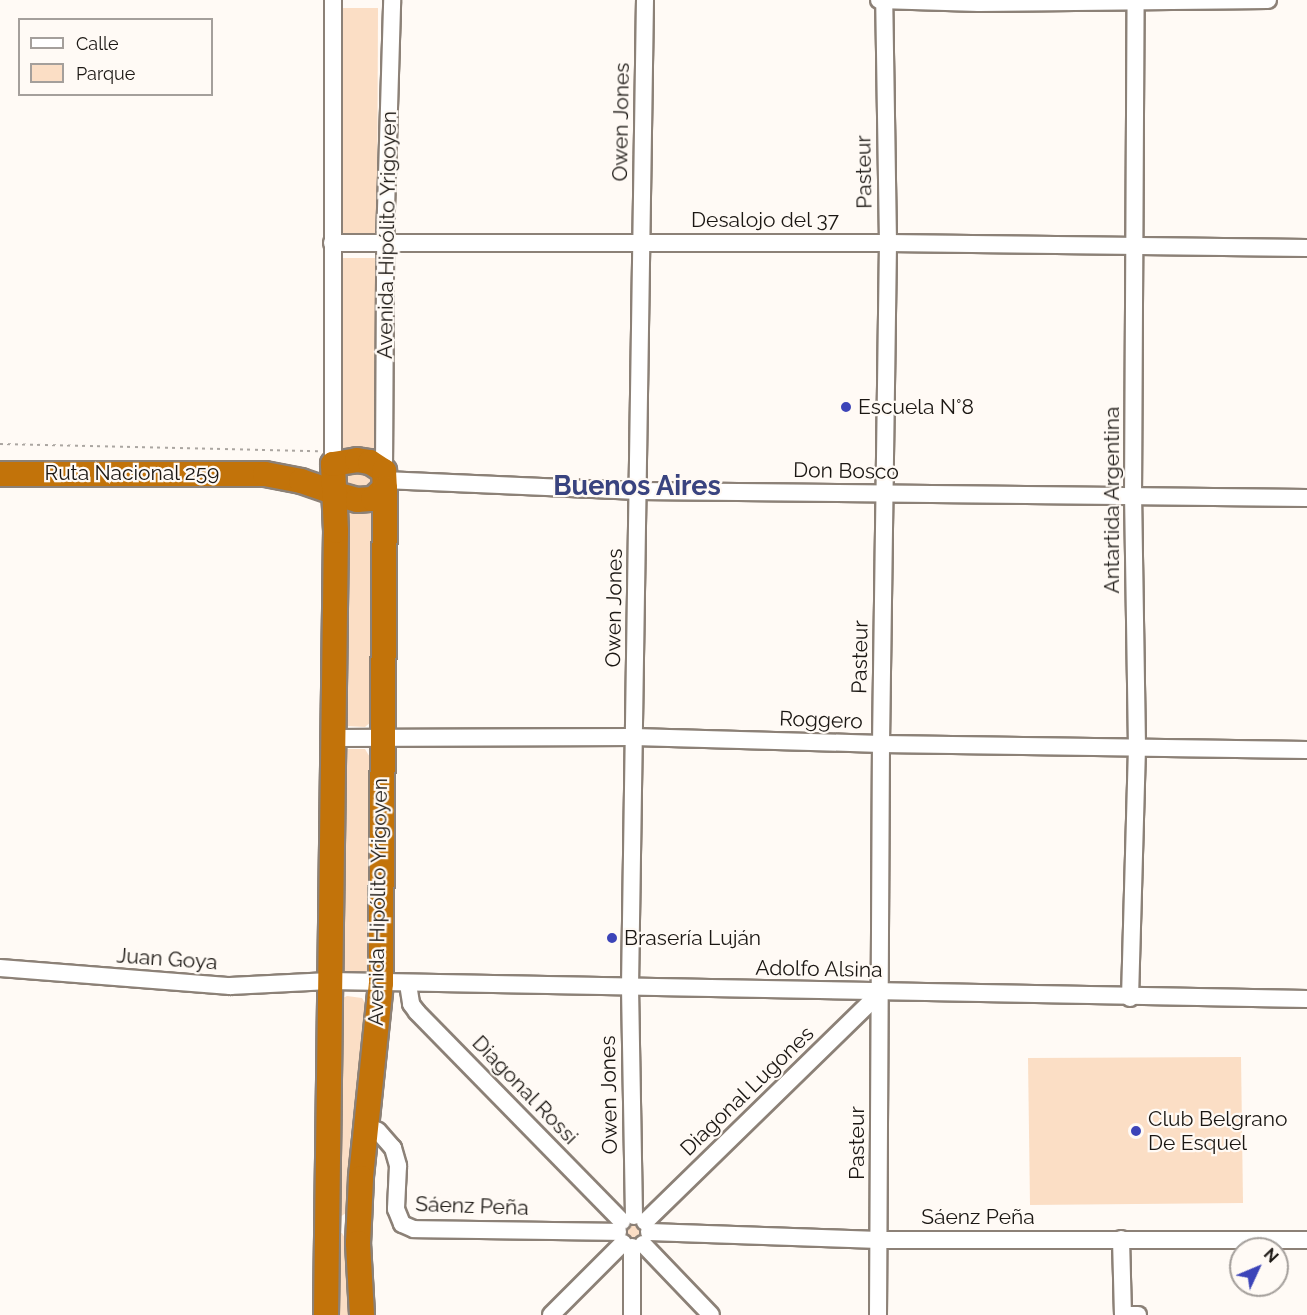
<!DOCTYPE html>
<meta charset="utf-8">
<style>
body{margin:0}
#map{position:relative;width:1307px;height:1315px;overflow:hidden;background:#fffaf5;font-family:Raleway,sans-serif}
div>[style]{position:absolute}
.green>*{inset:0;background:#fbdec5}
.round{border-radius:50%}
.path>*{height:2px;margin-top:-1px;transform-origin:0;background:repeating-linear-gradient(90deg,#aba6a1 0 3px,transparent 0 7.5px)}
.roads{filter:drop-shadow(2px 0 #8c8177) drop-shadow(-2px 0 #8c8177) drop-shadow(0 2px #8c8177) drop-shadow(0 -2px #8c8177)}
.minor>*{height:16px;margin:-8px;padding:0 8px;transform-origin:8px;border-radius:8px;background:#fff}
.highway>*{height:24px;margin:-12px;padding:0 12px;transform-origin:12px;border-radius:12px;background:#c2730a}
.dots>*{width:16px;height:16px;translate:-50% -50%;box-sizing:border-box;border:3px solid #fffaf5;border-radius:50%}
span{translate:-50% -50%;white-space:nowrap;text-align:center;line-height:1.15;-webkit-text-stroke:4.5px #fffaf5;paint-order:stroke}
.street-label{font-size:21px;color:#1b1713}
.poi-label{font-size:21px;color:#1b1713}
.left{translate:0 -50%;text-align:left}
.district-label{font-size:27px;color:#39437f;font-weight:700}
.legend{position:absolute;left:18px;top:18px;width:195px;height:78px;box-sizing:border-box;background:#fffaf5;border:2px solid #a49f9b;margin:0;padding:8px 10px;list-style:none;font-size:18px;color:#1b1713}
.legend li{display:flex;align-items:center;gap:12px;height:30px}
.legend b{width:30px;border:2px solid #a49f9b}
.north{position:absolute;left:1229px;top:1237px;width:60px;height:60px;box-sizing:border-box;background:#fffaf5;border:2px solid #a49f9b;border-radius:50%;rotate:46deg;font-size:16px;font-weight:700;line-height:24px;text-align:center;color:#1b1713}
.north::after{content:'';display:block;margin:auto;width:21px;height:27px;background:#3c44b8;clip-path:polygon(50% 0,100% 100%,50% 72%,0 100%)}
</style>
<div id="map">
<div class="green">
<i style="clip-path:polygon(342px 8px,378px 8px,377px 234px,342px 234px)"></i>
<i style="clip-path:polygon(339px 258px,375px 258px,375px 450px,339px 450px)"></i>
<i style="clip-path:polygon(349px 473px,369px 475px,373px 485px,368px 489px,344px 486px,342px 477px)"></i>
<i style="clip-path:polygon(347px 506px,370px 507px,375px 514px,371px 722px,365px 727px,347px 726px,341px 719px)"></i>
<i style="clip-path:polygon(345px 749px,365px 749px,371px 759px,370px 968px,363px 975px,344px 974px,337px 967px)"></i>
<i style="clip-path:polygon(347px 996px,362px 998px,367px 1006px,350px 1140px,346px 1213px,340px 1217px,335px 1211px,337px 1001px)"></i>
<i style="clip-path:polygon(1241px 1057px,1243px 1203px,1030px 1205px,1028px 1058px)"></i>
<i class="round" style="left:625px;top:1224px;width:16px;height:16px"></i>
<i style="clip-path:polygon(342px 1233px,346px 1240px,349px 1315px,335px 1315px,338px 1234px)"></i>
</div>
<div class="path">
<i style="left:0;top:444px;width:318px;rotate:1.3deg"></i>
</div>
<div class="roads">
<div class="minor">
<i style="left:879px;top:0;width:100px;rotate:1.7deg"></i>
<i style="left:979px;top:3px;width:289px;rotate:-0.6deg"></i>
<i style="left:332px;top:243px;width:556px"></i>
<i style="left:888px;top:243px;width:419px;rotate:0.7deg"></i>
<i style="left:333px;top:464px;width:464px;rotate:-90deg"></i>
<i style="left:384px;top:471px;width:228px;rotate:-89.7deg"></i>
<i style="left:385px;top:243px;width:243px;rotate:-88.3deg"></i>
<i style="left:384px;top:480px;width:255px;rotate:2.5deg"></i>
<i style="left:639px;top:491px;width:668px;rotate:0.6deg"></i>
<i style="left:334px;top:738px;width:300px;rotate:-0.2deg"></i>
<i style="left:634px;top:737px;width:247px;rotate:1.6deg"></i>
<i style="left:881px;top:744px;width:426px;rotate:0.8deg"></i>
<i style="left:0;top:968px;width:231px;rotate:4.5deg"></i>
<i style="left:230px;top:986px;width:100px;rotate:-2.9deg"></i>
<i style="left:330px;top:981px;width:977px;rotate:1.06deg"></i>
<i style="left:408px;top:984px;width:20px;rotate:81deg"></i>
<i style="left:411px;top:1004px;width:10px;rotate:53deg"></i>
<i style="left:417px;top:1012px;width:293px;rotate:45.6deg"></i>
<i style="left:1130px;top:998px;width:251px;rotate:-88.4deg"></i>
<i style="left:1137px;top:747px;width:250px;rotate:-90.9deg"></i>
<i style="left:1133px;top:497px;width:496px;rotate:-89.7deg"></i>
<i style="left:366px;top:1125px;width:13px;rotate:27deg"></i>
<i style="left:378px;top:1131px;width:23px;rotate:49deg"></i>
<i style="left:393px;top:1148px;width:19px;rotate:74deg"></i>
<i style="left:398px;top:1166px;width:43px;rotate:92.7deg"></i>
<i style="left:396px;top:1209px;width:16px;rotate:68deg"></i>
<i style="left:402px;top:1224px;width:13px;rotate:23deg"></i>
<i style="left:414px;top:1229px;width:204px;rotate:0.8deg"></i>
<i style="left:634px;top:1216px;width:229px;rotate:-91deg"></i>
<i style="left:630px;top:987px;width:987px;rotate:-89.13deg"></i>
<i style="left:645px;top:1222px;width:328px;rotate:-44.3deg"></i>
<i style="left:649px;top:1232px;width:230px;rotate:2deg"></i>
<i style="left:879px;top:1240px;width:428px"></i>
<i style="left:1121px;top:1239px;width:76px;rotate:88.5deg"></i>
<i style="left:643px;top:1244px;width:98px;rotate:46.2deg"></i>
<i style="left:632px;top:1247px;width:68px;rotate:90deg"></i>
<i style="left:551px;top:1315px;width:102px;rotate:-45deg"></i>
<i style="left:878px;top:1315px;width:571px;rotate:-89.7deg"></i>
<i style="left:881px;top:744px;width:501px;rotate:-89.2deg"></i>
<i style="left:888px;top:243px;width:243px;rotate:-90.9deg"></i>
<i style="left:1123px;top:1315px;width:15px"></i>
</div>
<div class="highway">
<i style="left:0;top:474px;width:265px"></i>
<i style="left:265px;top:474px;width:37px;rotate:11deg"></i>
<i style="left:301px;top:481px;width:36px;rotate:19deg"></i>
<i style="left:336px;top:494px;width:22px;rotate:16deg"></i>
<i style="left:357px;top:500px;width:16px;rotate:-4deg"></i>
<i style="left:373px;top:499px;width:16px;rotate:-43deg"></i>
<i style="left:326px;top:1315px;width:784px;rotate:-89.27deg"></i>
<i style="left:336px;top:531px;width:67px;rotate:-92.6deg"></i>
<i style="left:333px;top:464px;width:24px;rotate:-9deg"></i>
<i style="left:357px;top:460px;width:13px;rotate:9deg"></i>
<i style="left:370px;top:462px;width:17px;rotate:33deg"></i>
<i style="left:384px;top:471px;width:17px;rotate:87deg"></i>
<i style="left:385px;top:488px;width:495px;rotate:90.5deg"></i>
<i style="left:381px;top:983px;width:196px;rotate:95.9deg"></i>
<i style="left:361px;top:1178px;width:65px;rotate:92.6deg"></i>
<i style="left:358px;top:1243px;width:72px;rotate:86.8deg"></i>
</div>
</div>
<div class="dots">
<i style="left:846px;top:407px;background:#3c44b8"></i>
<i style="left:612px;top:938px;background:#3c44b8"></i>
<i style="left:1136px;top:1131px;background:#3c44b8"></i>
</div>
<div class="street-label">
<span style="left:621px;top:122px;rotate:-89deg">Owen Jones</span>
<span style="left:864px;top:172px;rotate:-91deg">Pasteur</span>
<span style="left:765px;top:220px">Desalojo del 37</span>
<span style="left:387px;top:235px;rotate:-89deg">Avenida Hipólito Yrigoyen</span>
<span style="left:846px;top:471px;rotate:1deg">Don Bosco</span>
<span style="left:132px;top:473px">Ruta Nacional 259</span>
<span style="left:1112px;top:500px;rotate:-90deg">Antartida Argentina</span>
<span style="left:614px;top:608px;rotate:-89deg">Owen Jones</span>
<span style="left:860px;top:657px;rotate:-89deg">Pasteur</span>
<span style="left:821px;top:720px;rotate:2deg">Roggero</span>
<span style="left:378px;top:902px;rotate:-89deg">Avenida Hipólito Yrigoyen</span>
<span style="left:167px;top:959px;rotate:4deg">Juan Goya</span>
<span style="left:819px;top:969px;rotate:1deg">Adolfo Alsina</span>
<span style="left:525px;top:1090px;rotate:46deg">Diagonal Rossi</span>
<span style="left:747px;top:1091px;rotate:-44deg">Diagonal Lugones</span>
<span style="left:609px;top:1095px;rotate:-91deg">Owen Jones</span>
<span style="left:857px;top:1143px;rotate:-90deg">Pasteur</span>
<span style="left:472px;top:1206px;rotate:2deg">Sáenz Peña</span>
<span style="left:978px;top:1217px">Sáenz Peña</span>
</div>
<div class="poi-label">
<span class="left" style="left:858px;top:407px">Escuela N°8</span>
<span class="left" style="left:624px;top:938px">Brasería Luján</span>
<span class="left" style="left:1148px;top:1131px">Club Belgrano<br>De Esquel</span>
</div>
<div class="district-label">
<span style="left:637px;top:486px">Buenos Aires</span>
</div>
<ul class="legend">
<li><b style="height:8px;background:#fff"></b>Calle</li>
<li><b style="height:16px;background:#fbdec5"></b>Parque</li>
</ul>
<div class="north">N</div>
</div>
